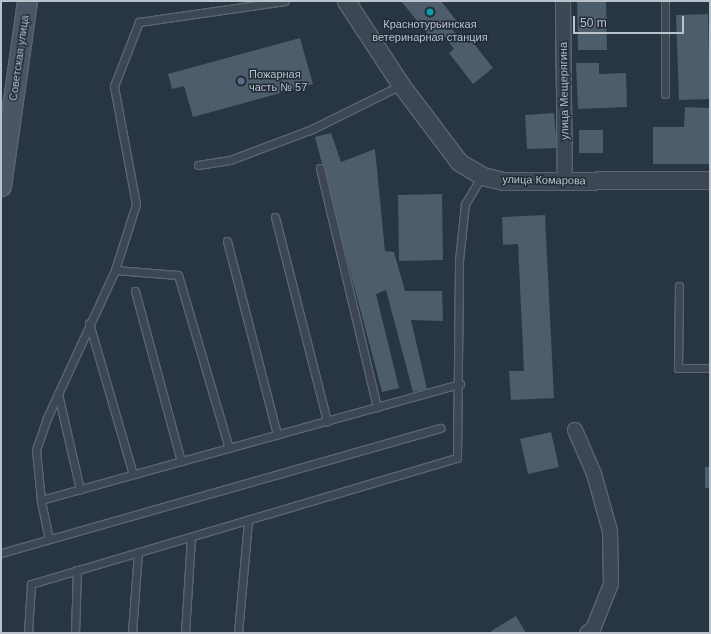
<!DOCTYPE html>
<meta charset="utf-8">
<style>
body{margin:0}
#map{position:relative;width:711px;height:634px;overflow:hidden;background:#283543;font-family:Arial,sans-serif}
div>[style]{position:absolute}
.building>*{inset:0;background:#4e5d6b}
.roads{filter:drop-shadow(1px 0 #5b6570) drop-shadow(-1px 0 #5b6570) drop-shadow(0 1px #5b6570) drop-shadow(0 -1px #5b6570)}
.service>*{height:7px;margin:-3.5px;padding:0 3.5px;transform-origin:3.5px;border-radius:3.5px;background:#3c4753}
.minor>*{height:14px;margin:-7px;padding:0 7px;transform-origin:7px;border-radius:7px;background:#3c4753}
.tertiary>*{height:17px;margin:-8.5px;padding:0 8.5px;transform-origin:8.5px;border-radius:8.5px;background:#3c4753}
.secondary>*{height:19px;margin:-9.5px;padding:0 9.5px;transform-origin:9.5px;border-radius:9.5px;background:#4a5665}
.dots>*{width:11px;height:11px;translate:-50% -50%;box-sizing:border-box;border:2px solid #212c38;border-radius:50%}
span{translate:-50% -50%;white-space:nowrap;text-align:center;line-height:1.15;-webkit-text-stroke:3px #212c38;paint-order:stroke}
.poi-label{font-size:11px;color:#bac2cc}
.left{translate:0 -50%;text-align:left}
.street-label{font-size:11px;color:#bac2cc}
.frame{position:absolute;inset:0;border:2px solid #bac2cc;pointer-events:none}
.scale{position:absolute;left:573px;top:16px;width:111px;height:18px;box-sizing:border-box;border:2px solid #bac2cc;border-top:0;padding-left:5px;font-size:12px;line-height:14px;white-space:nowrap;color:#bac2cc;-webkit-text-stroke:3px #212c38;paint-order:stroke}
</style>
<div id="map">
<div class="building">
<i style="clip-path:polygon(401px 1px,441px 1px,459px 24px,452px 29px,462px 41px,468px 36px,493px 68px,473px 84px,449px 53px,454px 49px,444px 36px,435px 43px)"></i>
<i style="clip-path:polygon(577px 1px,606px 1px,607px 50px,578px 50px)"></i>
<i style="clip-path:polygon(708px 14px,710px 99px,679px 100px,676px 15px)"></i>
<i style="clip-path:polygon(300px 38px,313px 84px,193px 117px,184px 86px,172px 89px,168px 74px)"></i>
<i style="clip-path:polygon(576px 63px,599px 63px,599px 74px,626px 73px,627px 107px,578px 109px)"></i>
<i style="clip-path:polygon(685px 107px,710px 108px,710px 164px,653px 164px,653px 127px,684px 127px)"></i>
<i style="clip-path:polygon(554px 113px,557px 148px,527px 149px,525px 115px)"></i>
<i style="clip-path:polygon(579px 130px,603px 130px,603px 153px,579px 153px)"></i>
<i style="clip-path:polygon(331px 133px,341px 162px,375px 149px,385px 251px,394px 252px,405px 291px,442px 291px,443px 321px,411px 320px,427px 389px,413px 392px,386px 290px,376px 294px,399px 388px,382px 392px,315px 137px)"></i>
<i style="clip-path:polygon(442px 194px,443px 260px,399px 261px,398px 195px)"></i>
<i style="clip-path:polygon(545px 215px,554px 398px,511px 400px,509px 371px,524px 371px,518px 244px,503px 245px,502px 217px)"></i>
<i style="clip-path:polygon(551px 432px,559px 467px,528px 474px,520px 439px)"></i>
<i style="clip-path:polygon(705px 467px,710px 467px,710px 488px,705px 488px)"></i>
<i style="clip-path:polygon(516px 616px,526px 633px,493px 633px,491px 631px)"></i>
</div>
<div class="roads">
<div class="service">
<i style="left:665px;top:94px;width:93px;rotate:-90deg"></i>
<i style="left:198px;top:165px;width:32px;rotate:-9deg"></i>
<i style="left:230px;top:160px;width:85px;rotate:-20.6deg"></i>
<i style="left:310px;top:130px;width:102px;rotate:-26.3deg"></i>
<i style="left:320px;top:168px;width:246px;rotate:76.6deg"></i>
<i style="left:275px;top:217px;width:211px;rotate:75.7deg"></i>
<i style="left:227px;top:241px;width:200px;rotate:75.5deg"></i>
<i style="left:115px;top:270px;width:63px;rotate:4.5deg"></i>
<i style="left:178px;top:275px;width:180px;rotate:73.6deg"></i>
<i style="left:679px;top:286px;width:82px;rotate:90.7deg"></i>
<i style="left:678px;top:368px;width:32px"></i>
<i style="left:135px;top:291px;width:176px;rotate:74.9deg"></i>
<i style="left:89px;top:323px;width:157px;rotate:73.8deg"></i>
<i style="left:58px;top:394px;width:98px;rotate:77deg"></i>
<i style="left:41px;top:500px;width:50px;rotate:-95.7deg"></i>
<i style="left:36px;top:450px;width:34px;rotate:-71deg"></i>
<i style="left:47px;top:418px;width:163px;rotate:-65.3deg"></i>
<i style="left:115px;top:270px;width:69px;rotate:-72.3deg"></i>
<i style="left:136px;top:204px;width:120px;rotate:-100.6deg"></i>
<i style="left:114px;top:86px;width:69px;rotate:-68.7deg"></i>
<i style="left:139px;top:22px;width:147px;rotate:-8.2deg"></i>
<i style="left:49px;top:539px;width:40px;rotate:-102deg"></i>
<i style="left:41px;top:500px;width:435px;rotate:-15.5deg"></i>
<i style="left:1px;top:553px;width:457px;rotate:-15.9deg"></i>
<i style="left:28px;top:633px;width:49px;rotate:-86.5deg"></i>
<i style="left:31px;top:584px;width:444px;rotate:-16.5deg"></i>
<i style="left:457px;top:458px;width:198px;rotate:-89.4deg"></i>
<i style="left:459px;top:260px;width:56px;rotate:-83.9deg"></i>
<i style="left:465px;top:204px;width:33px;rotate:-59deg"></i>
<i style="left:75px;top:633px;width:63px;rotate:-88.2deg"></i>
<i style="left:132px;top:633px;width:81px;rotate:-85.8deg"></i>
<i style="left:185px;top:633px;width:96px;rotate:-86.4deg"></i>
<i style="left:238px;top:633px;width:113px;rotate:-84.9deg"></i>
</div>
<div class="minor">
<i style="left:563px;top:1px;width:180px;rotate:89.4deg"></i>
<i style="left:575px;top:430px;width:48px;rotate:66.6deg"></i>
<i style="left:594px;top:474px;width:59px;rotate:74.3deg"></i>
<i style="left:610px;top:531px;width:53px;rotate:88.9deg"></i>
<i style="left:611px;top:584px;width:48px;rotate:111.8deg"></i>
<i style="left:593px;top:629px;width:7px;rotate:146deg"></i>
</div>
<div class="tertiary">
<i style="left:346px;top:1px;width:100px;rotate:56.8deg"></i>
<i style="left:401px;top:85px;width:96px;rotate:53deg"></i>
<i style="left:459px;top:162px;width:27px;rotate:31deg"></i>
<i style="left:482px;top:176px;width:22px;rotate:13deg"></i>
<i style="left:503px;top:181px;width:207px;rotate:-0.3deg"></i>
</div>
<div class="secondary">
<i style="left:1px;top:186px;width:187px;rotate:-82deg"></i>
</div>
</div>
<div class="dots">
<i style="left:430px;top:12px;background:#0f9aa8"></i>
<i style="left:241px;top:81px;background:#5c6f8a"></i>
</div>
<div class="poi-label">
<span style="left:430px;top:31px">Краснотурьинская<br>ветеринарная станция</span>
<span class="left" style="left:249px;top:81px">Пожарная<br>часть № 57</span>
</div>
<div class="street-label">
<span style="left:19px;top:58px;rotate:-82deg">Советская улица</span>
<span style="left:564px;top:91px;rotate:-91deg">улица Мещерягина</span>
<span style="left:544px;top:180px;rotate:1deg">улица Комарова</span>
</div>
<div class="frame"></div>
<div class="scale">50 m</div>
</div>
